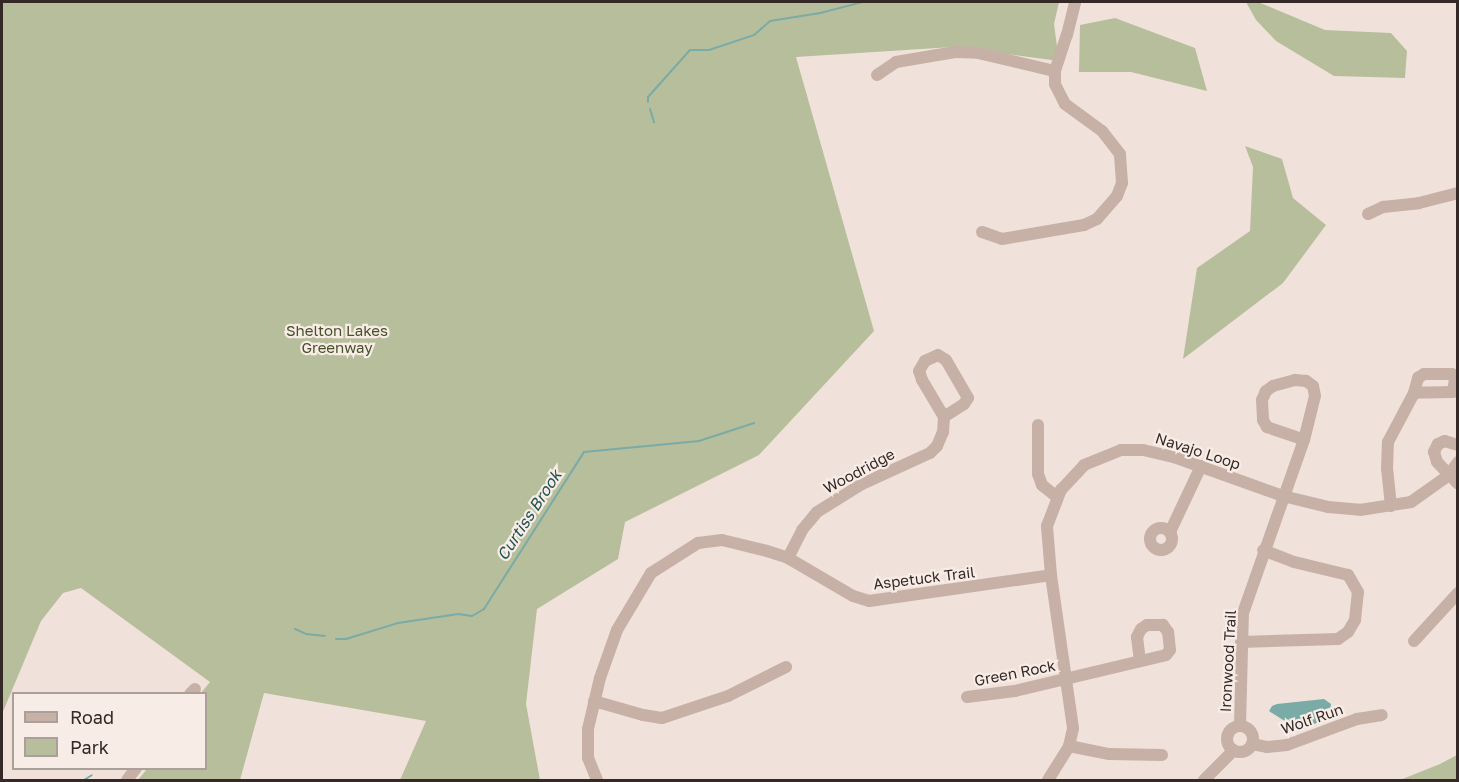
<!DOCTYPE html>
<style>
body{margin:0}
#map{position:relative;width:1459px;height:782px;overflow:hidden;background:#f0e2da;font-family:"Golos Text",sans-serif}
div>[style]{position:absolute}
.green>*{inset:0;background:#b7be9b}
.water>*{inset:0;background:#7aaba6}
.stream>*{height:2px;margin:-1px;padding:0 1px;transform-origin:1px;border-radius:1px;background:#7aaba6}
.minor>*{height:12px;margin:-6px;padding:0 6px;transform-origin:6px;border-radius:6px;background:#c7b1a7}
.minor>.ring{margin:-6px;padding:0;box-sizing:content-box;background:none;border:12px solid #c7b1a7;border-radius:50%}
span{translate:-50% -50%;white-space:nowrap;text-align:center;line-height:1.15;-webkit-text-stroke:4.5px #f8ede6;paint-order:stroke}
.park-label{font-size:15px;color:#48512c}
.street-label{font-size:15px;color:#342927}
.water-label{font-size:16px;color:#1f534f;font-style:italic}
.frame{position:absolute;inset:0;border:3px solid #342927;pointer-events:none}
.legend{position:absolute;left:12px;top:692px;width:195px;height:78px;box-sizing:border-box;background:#f8ede6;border:2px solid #aa9f9a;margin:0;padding:8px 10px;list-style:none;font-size:18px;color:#342927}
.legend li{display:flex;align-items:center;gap:12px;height:30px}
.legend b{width:30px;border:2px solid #aa9f9a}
</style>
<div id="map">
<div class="green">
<i style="clip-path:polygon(2px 2px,1059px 2px,1054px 24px,1059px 61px,953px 47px,796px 57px,874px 331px,759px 455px,625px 522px,618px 559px,537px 609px,526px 704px,540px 780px,400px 780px,426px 721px,264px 693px,240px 780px,138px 780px,147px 769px,206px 768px,206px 694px,201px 693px,210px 682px,81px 588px,63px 593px,41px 621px,2px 714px)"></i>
<i style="clip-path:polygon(1246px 2px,1258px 2px,1325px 30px,1391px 33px,1407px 51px,1405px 78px,1334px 76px,1276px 41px,1256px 20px)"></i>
<i style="clip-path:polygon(1115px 18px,1195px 48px,1207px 91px,1131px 72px,1079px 72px,1080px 25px)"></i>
<i style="clip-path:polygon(1245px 146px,1282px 159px,1293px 198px,1326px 225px,1283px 283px,1183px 359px,1197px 268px,1250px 231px,1253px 167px)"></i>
<i style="clip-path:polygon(1457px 755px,1457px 780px,1400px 780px,1440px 764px)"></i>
</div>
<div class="water">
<i style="clip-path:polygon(1324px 699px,1331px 704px,1330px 712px,1323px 720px,1305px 728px,1296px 728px,1269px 711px,1272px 706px,1277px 704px)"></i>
</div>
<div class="stream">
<i style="left:648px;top:102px;width:5px;rotate:-90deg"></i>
<i style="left:648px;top:97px;width:63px;rotate:-48.2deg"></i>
<i style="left:690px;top:50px;width:19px"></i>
<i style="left:709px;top:50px;width:47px;rotate:-18.4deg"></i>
<i style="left:754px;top:35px;width:21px;rotate:-41deg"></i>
<i style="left:770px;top:21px;width:51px;rotate:-9.1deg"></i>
<i style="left:820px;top:13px;width:44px;rotate:-14.3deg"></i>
<i style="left:650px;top:109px;width:14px;rotate:73deg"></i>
<i style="left:295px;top:629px;width:12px;rotate:24deg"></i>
<i style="left:306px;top:634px;width:19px;rotate:6deg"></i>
<i style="left:336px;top:639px;width:10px"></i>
<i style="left:346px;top:639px;width:54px;rotate:-17.1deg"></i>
<i style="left:398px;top:623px;width:61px;rotate:-8.5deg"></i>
<i style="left:458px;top:614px;width:14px;rotate:8deg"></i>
<i style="left:472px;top:616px;width:14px;rotate:-30deg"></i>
<i style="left:484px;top:609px;width:186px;rotate:-57.5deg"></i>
<i style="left:584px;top:452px;width:116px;rotate:-5.5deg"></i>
<i style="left:699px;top:441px;width:58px;rotate:-18.1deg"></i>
<i style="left:84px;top:780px;width:9px;rotate:-32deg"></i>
</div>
<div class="minor">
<i style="left:877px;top:75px;width:23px;rotate:-34deg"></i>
<i style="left:896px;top:62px;width:60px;rotate:-9.6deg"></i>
<i style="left:955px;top:52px;width:23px;rotate:2deg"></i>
<i style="left:978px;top:53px;width:79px;rotate:13.2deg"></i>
<i style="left:1368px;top:214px;width:17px;rotate:-25deg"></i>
<i style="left:1383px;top:207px;width:36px;rotate:-6deg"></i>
<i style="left:1419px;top:203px;width:40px;rotate:-14.4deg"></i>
<i style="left:982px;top:232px;width:21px;rotate:19deg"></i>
<i style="left:1002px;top:239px;width:83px;rotate:-9.7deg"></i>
<i style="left:1084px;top:225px;width:14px;rotate:-25deg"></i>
<i style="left:1097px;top:219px;width:30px;rotate:-49deg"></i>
<i style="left:1117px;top:196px;width:14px;rotate:-69deg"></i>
<i style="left:1122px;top:183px;width:29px;rotate:-94deg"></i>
<i style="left:1120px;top:154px;width:29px;rotate:-128deg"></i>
<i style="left:1102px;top:131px;width:46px;rotate:-143.9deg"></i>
<i style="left:1065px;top:104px;width:22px;rotate:-117deg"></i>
<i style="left:1055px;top:84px;width:13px;rotate:-90deg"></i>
<i style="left:1055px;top:71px;width:38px;rotate:-72deg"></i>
<i style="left:1067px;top:35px;width:34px;rotate:-76deg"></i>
<i style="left:1424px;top:374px;width:28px"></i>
<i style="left:1452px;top:374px;width:6px;rotate:59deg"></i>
<i style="left:1455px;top:379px;width:13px;rotate:99deg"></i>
<i style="left:1453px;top:392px;width:39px;rotate:179deg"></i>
<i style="left:1414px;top:393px;width:16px;rotate:-75deg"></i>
<i style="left:1418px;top:378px;width:7px;rotate:-34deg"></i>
<i style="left:1038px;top:425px;width:49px;rotate:90deg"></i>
<i style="left:1038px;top:474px;width:12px;rotate:70deg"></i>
<i style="left:1042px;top:485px;width:19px;rotate:39deg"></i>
<i style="left:1458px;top:445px;width:14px;rotate:-163deg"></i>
<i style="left:1445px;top:441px;width:8px;rotate:157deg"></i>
<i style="left:1438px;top:444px;width:9px;rotate:117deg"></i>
<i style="left:1434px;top:452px;width:10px;rotate:73deg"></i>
<i style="left:1437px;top:462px;width:30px;rotate:46deg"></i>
<i style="left:1391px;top:506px;width:37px;rotate:-96deg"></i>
<i style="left:1387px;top:469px;width:27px;rotate:-88deg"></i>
<i style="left:1388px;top:442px;width:55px;rotate:-62deg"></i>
<i class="ring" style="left:1150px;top:528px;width:10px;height:10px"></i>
<i style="left:1170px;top:532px;width:73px;rotate:-64.8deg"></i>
<i style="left:788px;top:558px;width:31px;rotate:-63deg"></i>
<i style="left:802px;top:530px;width:23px;rotate:-50deg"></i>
<i style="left:817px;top:512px;width:53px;rotate:-31.9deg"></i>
<i style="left:862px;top:484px;width:75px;rotate:-24.5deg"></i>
<i style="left:930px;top:453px;width:10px;rotate:-45deg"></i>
<i style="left:937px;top:446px;width:15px;rotate:-67deg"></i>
<i style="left:943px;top:432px;width:15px;rotate:-86deg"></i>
<i style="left:944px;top:417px;width:43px;rotate:-120.7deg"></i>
<i style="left:922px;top:380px;width:9px;rotate:-108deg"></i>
<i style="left:919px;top:371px;width:12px;rotate:-59deg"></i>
<i style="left:925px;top:361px;width:14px;rotate:-25deg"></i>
<i style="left:938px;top:355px;width:9px;rotate:32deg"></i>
<i style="left:946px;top:360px;width:44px;rotate:59.9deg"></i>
<i style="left:968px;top:398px;width:7px;rotate:124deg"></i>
<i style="left:964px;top:404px;width:24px;rotate:147deg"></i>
<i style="left:1414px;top:641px;width:65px;rotate:-47.5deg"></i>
<i style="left:1241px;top:642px;width:97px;rotate:-1.8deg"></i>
<i style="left:1338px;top:639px;width:12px;rotate:-35deg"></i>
<i style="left:1348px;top:632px;width:14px;rotate:-60deg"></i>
<i style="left:1355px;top:620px;width:28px;rotate:-84deg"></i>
<i style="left:1358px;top:592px;width:20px;rotate:-120deg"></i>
<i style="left:1348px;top:575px;width:56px;rotate:-166.5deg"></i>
<i style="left:1294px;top:562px;width:33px;rotate:-159deg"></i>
<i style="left:190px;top:694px;width:7px;rotate:-45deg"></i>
<i style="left:967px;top:697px;width:48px;rotate:-7.1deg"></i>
<i style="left:1015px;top:691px;width:155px;rotate:-13.4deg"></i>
<i style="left:1166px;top:655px;width:6px;rotate:-51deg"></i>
<i style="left:1170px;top:650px;width:18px;rotate:-96deg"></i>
<i style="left:1168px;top:632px;width:9px;rotate:-126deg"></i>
<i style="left:1163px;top:625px;width:16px;rotate:180deg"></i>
<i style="left:1147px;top:625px;width:7px;rotate:146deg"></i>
<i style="left:1141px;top:629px;width:9px;rotate:117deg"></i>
<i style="left:1137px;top:637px;width:23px;rotate:83deg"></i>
<i style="left:594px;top:701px;width:51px;rotate:15.9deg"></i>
<i style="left:643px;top:715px;width:19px;rotate:9deg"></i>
<i style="left:662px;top:718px;width:70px;rotate:-18.4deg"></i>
<i style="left:728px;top:696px;width:65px;rotate:-26.6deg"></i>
<i style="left:1240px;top:726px;width:113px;rotate:-88.5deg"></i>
<i style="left:1243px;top:613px;width:183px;rotate:-70.6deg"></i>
<i style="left:1304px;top:440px;width:45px;rotate:-76deg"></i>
<i style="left:1315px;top:396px;width:10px;rotate:-101deg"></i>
<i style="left:1313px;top:386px;width:9px;rotate:-144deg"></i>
<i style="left:1306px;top:381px;width:11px;rotate:-175deg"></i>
<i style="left:1295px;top:380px;width:23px;rotate:165deg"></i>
<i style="left:1273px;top:386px;width:9px;rotate:144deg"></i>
<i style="left:1266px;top:391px;width:10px;rotate:114deg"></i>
<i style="left:1262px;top:400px;width:20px;rotate:87deg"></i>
<i style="left:1263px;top:420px;width:8px;rotate:60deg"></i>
<i style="left:1267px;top:427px;width:39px;rotate:19deg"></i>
<i class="ring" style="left:1227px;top:726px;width:14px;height:14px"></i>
<i style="left:1252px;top:744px;width:15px;rotate:11deg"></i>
<i style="left:1267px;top:747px;width:20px;rotate:-6deg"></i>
<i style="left:1287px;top:745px;width:75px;rotate:-20.4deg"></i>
<i style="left:1357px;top:719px;width:25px;rotate:-9deg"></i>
<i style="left:1069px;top:746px;width:41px;rotate:11.3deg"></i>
<i style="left:1109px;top:754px;width:53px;rotate:1.1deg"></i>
<i style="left:127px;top:780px;width:15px;rotate:-53deg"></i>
<i style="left:597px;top:780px;width:24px;rotate:-112deg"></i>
<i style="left:588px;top:758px;width:29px;rotate:-90deg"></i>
<i style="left:588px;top:729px;width:52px;rotate:-76.8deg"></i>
<i style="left:600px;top:678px;width:51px;rotate:-70.5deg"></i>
<i style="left:617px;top:630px;width:66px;rotate:-59.2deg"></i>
<i style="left:651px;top:573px;width:56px;rotate:-32.6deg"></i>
<i style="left:698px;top:543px;width:24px;rotate:-7deg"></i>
<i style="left:722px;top:540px;width:46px;rotate:13.7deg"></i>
<i style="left:767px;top:551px;width:22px;rotate:18deg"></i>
<i style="left:788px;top:558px;width:75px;rotate:30.3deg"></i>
<i style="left:853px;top:596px;width:17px;rotate:17deg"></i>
<i style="left:869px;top:601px;width:184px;rotate:-8.1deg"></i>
<i style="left:1048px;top:780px;width:40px;rotate:-58deg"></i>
<i style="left:1069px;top:746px;width:18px;rotate:-77deg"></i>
<i style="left:1073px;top:728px;width:155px;rotate:-98.2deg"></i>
<i style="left:1051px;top:575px;width:49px;rotate:-94.7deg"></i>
<i style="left:1047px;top:526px;width:39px;rotate:-69deg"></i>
<i style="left:1061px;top:490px;width:34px;rotate:-47deg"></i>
<i style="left:1084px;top:465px;width:40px;rotate:-22deg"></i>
<i style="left:1121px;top:450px;width:22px"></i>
<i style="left:1143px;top:450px;width:32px;rotate:13deg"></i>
<i style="left:1174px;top:457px;width:116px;rotate:19.7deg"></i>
<i style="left:1283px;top:496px;width:46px;rotate:13.7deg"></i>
<i style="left:1328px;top:507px;width:32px;rotate:5deg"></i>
<i style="left:1360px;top:510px;width:52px;rotate:-8.9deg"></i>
<i style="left:1411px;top:502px;width:47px;rotate:-35.4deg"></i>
<i style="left:1449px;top:475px;width:16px;rotate:-55deg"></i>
<i style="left:1204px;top:780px;width:42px;rotate:-45deg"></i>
</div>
<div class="park-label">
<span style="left:337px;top:339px">Shelton Lakes<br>Greenway</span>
</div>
<div class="street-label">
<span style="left:1198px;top:451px;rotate:18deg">Navajo Loop</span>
<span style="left:859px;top:471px;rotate:-28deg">Woodridge</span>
<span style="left:924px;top:578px;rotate:-7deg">Aspetuck Trail</span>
<span style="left:1228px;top:661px;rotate:-87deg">Ironwood Trail</span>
<span style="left:1015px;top:673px;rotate:-11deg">Green Rock</span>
<span style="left:1312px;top:719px;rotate:-19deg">Wolf Run</span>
</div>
<div class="water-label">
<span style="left:529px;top:515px;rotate:-57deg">Curtiss Brook</span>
</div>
<div class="frame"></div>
<ul class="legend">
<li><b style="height:8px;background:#c7b1a7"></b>Road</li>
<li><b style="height:16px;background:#b7be9b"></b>Park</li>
</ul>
</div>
